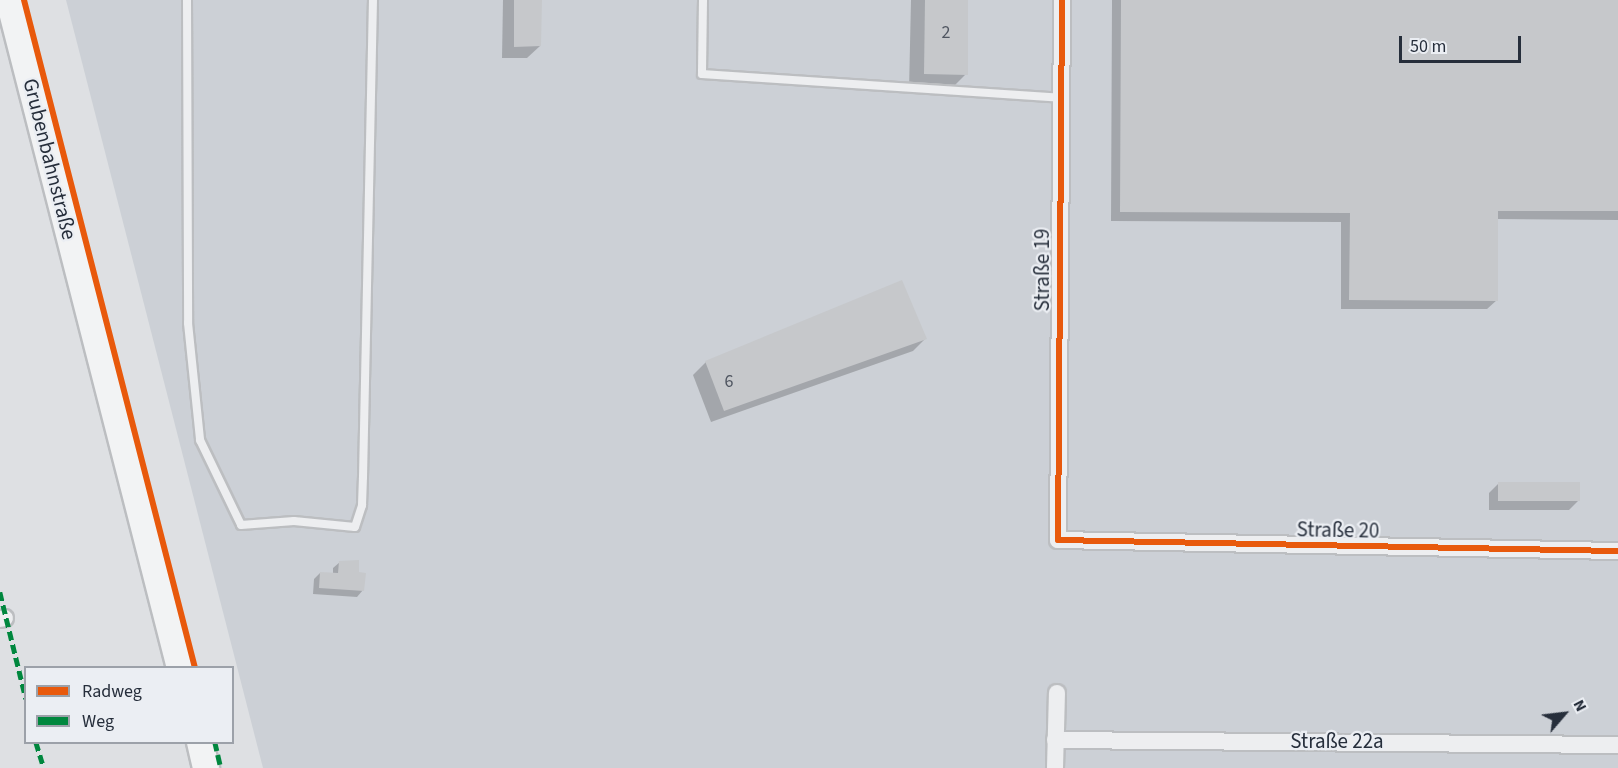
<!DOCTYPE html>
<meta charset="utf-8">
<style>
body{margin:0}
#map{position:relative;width:1618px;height:768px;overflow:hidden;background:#dee0e3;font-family:"Source Sans 3",sans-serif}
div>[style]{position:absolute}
.built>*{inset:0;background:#ccd0d6}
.shadow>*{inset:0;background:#0003}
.building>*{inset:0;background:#c6c8cb}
.roads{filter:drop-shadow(2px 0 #bcbec1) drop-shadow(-2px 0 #bcbec1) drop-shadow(0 2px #bcbec1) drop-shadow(0 -2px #bcbec1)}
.lane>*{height:8px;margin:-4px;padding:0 4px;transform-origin:4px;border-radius:4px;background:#edeef0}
.street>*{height:16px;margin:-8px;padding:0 8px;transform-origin:8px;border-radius:8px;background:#edeef0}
.primary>*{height:26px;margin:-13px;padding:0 13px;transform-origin:13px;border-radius:13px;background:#f2f3f4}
.quiet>*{height:4.5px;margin-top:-2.25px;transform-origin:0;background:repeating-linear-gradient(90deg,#00873e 0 9px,transparent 0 13.5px)}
.cycleway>*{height:6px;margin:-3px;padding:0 3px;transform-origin:3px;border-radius:3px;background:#e8590c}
span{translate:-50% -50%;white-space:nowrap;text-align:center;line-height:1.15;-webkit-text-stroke:4.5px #ebeef3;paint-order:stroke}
.number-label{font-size:18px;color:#4f5560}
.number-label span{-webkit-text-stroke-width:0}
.street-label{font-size:21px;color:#262e3b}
.legend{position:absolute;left:24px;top:666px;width:210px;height:78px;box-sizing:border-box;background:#ebeef3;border:2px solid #9ca1a9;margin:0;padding:8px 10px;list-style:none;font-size:18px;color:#262e3b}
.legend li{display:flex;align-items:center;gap:12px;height:30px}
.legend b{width:30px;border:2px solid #9ca1a9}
.north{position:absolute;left:1534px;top:684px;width:60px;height:60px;-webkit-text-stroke:4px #ebeef3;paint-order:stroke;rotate:62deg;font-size:16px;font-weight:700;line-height:24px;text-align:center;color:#262e3b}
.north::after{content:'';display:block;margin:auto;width:21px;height:27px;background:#262e3b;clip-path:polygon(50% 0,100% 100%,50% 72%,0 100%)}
.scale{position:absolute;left:1399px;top:36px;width:122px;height:27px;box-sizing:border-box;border:3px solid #262e3b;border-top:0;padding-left:8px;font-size:18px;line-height:21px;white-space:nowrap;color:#262e3b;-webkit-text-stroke:4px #ebeef3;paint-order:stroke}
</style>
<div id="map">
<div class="built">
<i style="clip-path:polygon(66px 0,1618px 0,1618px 768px,263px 768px)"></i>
</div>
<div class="shadow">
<i style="clip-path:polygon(503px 0,540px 0,540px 46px,527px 58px,502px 58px)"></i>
<i style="clip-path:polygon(911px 0,966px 0,966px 74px,950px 90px,909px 90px)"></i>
<i style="clip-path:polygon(1112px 0,1618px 0,1618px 220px,1497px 219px,1497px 300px,1487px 309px,1341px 309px,1341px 222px,1111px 221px)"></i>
<i style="clip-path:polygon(925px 339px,913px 351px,711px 422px,693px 375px,706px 362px)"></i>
<i style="clip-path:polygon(1499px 483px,1579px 500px,1569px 510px,1489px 510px,1489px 493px)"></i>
<i style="clip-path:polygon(340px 562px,363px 590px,357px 597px,313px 594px,314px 579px,320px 573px,333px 574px,333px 568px)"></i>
</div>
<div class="building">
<i style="clip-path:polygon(514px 0,542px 0,541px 46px,514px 47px)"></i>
<i style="clip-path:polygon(925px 0,968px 0,968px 75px,924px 74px)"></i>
<i style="clip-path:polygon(1121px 0,1618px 0,1618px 211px,1498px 211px,1498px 301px,1349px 300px,1350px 213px,1120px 212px)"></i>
<i style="clip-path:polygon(902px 280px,927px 339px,724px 411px,705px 361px)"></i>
<i style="clip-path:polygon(1498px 482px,1580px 482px,1580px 501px,1498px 501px)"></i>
<i style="clip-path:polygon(359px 560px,359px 572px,366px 573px,364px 591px,319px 588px,320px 572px,338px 573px,339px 561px)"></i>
</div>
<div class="roads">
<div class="lane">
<i style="left:187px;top:0;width:323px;rotate:89.8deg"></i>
<i style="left:188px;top:323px;width:118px;rotate:84.1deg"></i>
<i style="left:200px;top:440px;width:94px;rotate:64.2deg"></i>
<i style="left:241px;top:525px;width:53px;rotate:-4.3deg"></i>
<i style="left:294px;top:521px;width:61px;rotate:5.6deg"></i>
<i style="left:355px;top:527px;width:23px;rotate:-72deg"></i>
<i style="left:362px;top:505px;width:28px;rotate:-88deg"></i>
<i style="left:363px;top:477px;width:477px;rotate:-88.8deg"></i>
<i style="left:703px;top:0;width:74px;rotate:90.8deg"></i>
<i style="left:702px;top:74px;width:359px;rotate:3.8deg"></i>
</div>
<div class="street">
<i style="left:1062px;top:0;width:540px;rotate:90.42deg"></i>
<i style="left:1058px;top:540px;width:560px;rotate:1.13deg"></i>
<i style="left:0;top:619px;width:5px;rotate:-11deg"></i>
<i style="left:1055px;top:740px;width:563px;rotate:0.51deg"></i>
<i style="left:1055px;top:768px;width:75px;rotate:-88.5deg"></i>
</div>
<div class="primary">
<i style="left:9px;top:0;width:690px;rotate:75.64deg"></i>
<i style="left:200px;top:742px;width:27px;rotate:77deg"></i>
</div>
</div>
<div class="quiet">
<i style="left:0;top:592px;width:110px;rotate:76.3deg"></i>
<i style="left:36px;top:742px;width:27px;rotate:73deg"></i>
<i style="left:215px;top:742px;width:27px;rotate:77deg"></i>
</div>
<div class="cycleway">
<i style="left:24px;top:0;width:690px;rotate:75.64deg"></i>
<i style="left:1062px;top:0;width:540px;rotate:90.42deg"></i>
<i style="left:1058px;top:540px;width:560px;rotate:1.13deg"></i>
</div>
<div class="number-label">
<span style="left:946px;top:33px">2</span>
<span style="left:729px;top:382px">6</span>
</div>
<div class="street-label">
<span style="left:50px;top:159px;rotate:76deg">Grubenbahnstraße</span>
<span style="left:1042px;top:270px;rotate:-90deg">Straße 19</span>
<span style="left:1338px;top:530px;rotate:1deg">Straße 20</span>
<span style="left:1337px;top:741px">Straße 22a</span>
</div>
<ul class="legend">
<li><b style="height:8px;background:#e8590c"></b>Radweg</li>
<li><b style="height:8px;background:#00873e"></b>Weg</li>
</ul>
<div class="north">N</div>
<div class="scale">50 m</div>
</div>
